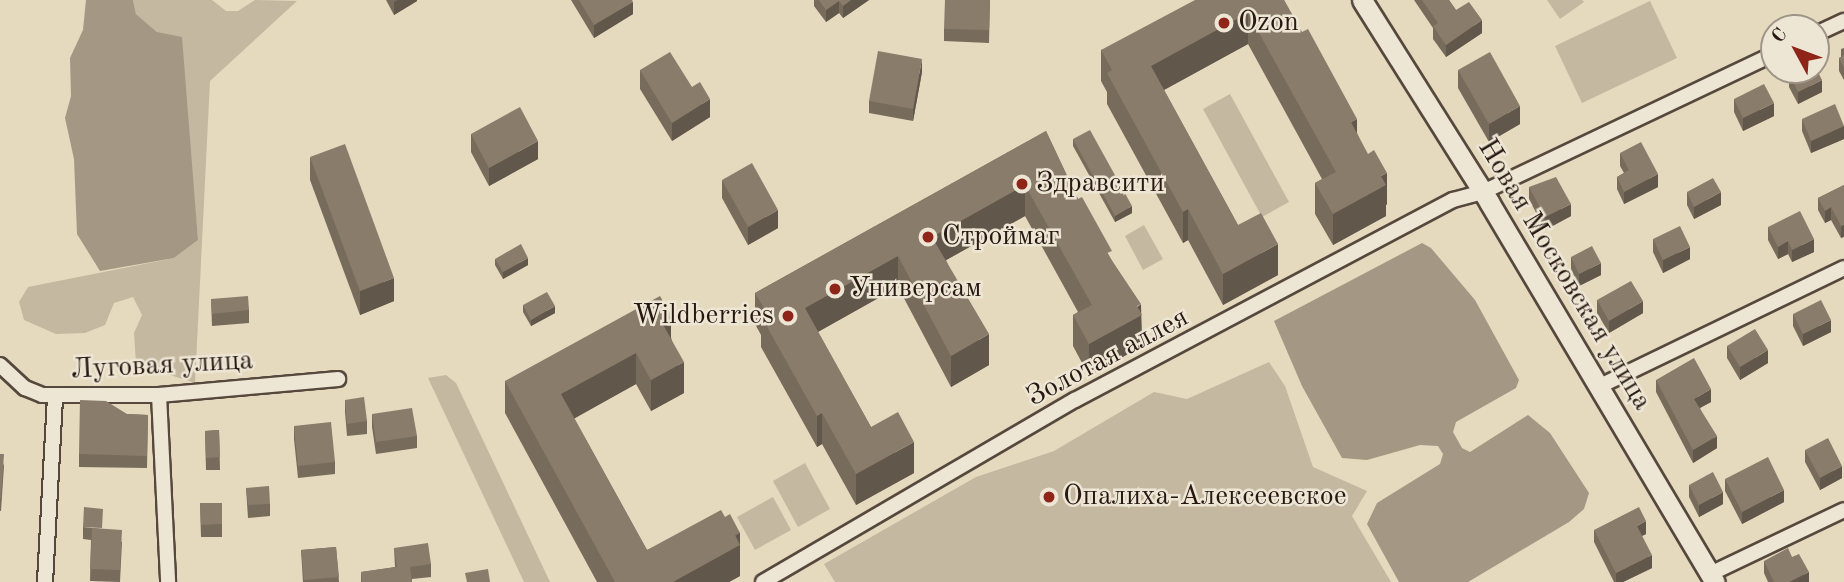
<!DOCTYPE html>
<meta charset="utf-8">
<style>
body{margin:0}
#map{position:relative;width:1844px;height:582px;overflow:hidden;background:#e5d9be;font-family:"Old Standard TT",serif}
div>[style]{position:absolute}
.green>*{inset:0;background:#c5b8a1}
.water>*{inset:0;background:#a49784}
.roads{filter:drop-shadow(2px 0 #56483d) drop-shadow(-2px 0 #56483d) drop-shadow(0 2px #56483d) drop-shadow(0 -2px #56483d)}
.street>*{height:14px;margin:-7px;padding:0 7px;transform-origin:7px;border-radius:7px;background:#eee6d5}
.secondary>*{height:19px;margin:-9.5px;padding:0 9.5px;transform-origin:9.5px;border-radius:9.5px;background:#eee6d5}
.wall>*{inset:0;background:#776b5c}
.shaded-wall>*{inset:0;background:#61574b}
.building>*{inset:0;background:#8a7c6b}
.dots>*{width:19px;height:19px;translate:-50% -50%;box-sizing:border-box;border:4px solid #eee6d5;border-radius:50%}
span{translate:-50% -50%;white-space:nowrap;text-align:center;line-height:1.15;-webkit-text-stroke:5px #eee6d5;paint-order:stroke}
.poi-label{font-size:28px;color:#271812}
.left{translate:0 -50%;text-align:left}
.right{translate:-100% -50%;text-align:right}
.street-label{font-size:28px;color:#271812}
.north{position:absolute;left:1760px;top:14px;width:70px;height:70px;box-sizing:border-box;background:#eee6d5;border:2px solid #9e9487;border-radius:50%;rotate:311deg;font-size:19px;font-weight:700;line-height:28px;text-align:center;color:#271812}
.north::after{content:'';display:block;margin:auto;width:24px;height:32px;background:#8f2418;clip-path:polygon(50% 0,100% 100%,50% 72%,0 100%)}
</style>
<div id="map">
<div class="green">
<i style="clip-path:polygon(133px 0,212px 0,226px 11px,238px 11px,255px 0,297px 1px,210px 81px,195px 383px,136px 364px,134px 333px,142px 315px,133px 297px,114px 303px,105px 325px,85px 333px,56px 334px,24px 320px,19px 302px,28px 287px,174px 258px,198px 240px,183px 75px,157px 32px,136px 14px)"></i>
<i style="clip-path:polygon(1547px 0,1582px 0,1584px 2px,1560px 19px)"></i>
<i style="clip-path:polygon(1650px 1px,1677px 58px,1582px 103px,1555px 46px)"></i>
<i style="clip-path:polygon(1230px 94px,1289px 202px,1262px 217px,1203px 109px)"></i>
<i style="clip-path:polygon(1144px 225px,1163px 259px,1143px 270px,1125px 236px)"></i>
<i style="clip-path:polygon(1269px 362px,1285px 386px,1313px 467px,1367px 491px,1352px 516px,1391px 582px,835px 582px,824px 564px,976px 477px,1054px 451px,1154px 392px,1187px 399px)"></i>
<i style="clip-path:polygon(446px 375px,456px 383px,550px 582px,524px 582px,428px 378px)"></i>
<i style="clip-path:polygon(805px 463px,830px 509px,798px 527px,773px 481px)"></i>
<i style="clip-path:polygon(773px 497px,791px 530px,755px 550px,737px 517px)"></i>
</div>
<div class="water">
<i style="clip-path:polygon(86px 0,133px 0,136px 14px,157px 32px,182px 37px,198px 240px,174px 258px,100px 271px,77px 234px,74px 159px,65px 118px,71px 96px,70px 58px,83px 30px)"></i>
<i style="clip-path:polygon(1422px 243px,1431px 248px,1475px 300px,1519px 380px,1516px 388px,1456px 422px,1453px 432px,1462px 448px,1470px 452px,1528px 415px,1550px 433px,1589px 493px,1584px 509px,1569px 522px,1468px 582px,1399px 582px,1367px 524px,1377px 503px,1440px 464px,1443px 454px,1438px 446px,1420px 445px,1367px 460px,1342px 458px,1302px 386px,1274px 321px)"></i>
</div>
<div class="roads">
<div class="street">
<i style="left:1816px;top:34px;width:31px;rotate:-25deg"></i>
<i style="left:0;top:365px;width:34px;rotate:43deg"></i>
<i style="left:25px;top:388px;width:18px;rotate:22deg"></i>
<i style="left:42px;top:395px;width:117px"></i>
<i style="left:159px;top:395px;width:180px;rotate:-5.1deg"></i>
<i style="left:1598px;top:387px;width:273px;rotate:-25.8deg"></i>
<i style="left:159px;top:395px;width:187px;rotate:87.2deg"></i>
<i style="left:1710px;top:574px;width:148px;rotate:-25.5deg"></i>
<i style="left:45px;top:582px;width:187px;rotate:-86.9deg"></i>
<i style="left:763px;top:582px;width:361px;rotate:-30.3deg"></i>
<i style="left:1075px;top:400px;width:428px;rotate:-27.9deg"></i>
<i style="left:1453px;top:200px;width:31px;rotate:-15deg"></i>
<i style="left:1483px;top:192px;width:322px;rotate:-25.4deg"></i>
</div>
<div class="secondary">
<i style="left:1362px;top:0;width:239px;rotate:57.8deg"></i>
<i style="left:1489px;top:202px;width:442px;rotate:59.3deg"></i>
</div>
</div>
<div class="wall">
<i style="clip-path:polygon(386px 0,417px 0,417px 1px,394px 15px)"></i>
<i style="clip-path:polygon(571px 0,632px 0,633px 14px,594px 38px)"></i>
<i style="clip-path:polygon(814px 0,869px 0,843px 18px,839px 13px,826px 22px,814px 6px)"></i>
<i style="clip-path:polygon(990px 0,989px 43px,944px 41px,944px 29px)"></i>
<i style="clip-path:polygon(1284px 0,1357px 133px,1387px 204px,1386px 205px,1386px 216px,1333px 245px,1315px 214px,1315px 183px,1322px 179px,1248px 44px,1164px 90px,1238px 225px,1278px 275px,1223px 305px,1188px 240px,1183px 243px,1107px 104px,1107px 92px,1101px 81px,1101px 50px)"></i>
<i style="clip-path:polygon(1414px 0,1449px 0,1456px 10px,1482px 33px,1446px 57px,1433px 39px,1433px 28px)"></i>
<i style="clip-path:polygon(1844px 48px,1844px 80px,1839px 71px,1839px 58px,1841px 57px,1841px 49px)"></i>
<i style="clip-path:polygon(640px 70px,692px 87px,710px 117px,672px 141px,640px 89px)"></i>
<i style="clip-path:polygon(1458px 70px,1520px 124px,1489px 142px,1458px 88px)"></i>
<i style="clip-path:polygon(922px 72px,913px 121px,869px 113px,869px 101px)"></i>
<i style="clip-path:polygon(1789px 74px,1822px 92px,1798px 104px,1789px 87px)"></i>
<i style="clip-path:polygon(1734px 99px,1774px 116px,1743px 131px,1734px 112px)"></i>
<i style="clip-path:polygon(1802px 119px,1844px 126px,1844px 139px,1811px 153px,1802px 131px)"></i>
<i style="clip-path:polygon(1046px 131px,1078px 199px,1141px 314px,1142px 346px,1089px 376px,1073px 346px,1073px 315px,1078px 312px,1025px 216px,946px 260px,989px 365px,951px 387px,898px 287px,818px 332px,871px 427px,914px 473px,856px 505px,822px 444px,817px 447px,761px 347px,761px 335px,755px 324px,755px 293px)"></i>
<i style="clip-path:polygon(471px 134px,538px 159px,489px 186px,471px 152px)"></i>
<i style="clip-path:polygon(1073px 139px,1132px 213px,1115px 222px,1073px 146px)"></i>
<i style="clip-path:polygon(1620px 153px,1658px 187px,1624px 204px,1617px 189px,1617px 177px,1624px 173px,1620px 166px)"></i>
<i style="clip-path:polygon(310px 157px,394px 301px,360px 315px,310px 180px)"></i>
<i style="clip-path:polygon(722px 180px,778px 228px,748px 245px,722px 198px)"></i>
<i style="clip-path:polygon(1844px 185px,1841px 238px,1831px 220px,1825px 223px,1818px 210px,1818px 198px)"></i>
<i style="clip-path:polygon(1529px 187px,1571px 216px,1545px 230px,1529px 199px)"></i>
<i style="clip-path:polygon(1687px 192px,1721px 205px,1694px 219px,1687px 205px)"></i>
<i style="clip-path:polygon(1768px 227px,1814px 252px,1792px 262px,1788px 254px,1778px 259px,1768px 240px)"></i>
<i style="clip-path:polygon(1653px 239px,1690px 259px,1663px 273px,1653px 252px)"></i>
<i style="clip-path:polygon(1571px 257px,1601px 275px,1579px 286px,1571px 269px)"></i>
<i style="clip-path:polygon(495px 259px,528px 265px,503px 279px,495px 265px)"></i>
<i style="clip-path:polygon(211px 299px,249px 310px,249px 323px,212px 326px)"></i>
<i style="clip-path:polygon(1597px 300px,1643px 313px,1609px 333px,1597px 313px)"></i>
<i style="clip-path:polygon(523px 305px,555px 313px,531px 326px,523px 312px)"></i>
<i style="clip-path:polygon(1793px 314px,1831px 332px,1803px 346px,1793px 326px)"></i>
<i style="clip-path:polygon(671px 337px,684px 393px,651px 411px,636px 384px,574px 418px,647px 550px,725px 517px,740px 533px,740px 576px,729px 582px,597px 582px,505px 413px,505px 381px)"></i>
<i style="clip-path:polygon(1727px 346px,1768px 363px,1740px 380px,1727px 358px)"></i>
<i style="clip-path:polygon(1656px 380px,1711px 402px,1700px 408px,1717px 448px,1693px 463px,1656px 392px)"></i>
<i style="clip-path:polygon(345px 400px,367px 421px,367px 434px,347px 436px,345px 412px)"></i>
<i style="clip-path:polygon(127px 414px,148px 415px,147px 468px,79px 467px,79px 454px)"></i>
<i style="clip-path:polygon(372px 414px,417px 436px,417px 448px,376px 454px,372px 427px)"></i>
<i style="clip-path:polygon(294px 426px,335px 462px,335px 474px,298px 478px,294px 439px)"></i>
<i style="clip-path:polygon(219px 430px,220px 470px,206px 470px,205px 431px)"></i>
<i style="clip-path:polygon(1805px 450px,1842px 478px,1820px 490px,1805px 462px)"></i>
<i style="clip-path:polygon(0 454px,4px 466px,1px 511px,0 511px)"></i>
<i style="clip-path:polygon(1725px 479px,1784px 502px,1742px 524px,1725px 491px)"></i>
<i style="clip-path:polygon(1689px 485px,1723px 504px,1699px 517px,1689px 497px)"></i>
<i style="clip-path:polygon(246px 488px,270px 504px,270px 516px,248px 518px)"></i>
<i style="clip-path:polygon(200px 503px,222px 503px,222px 537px,201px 537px)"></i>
<i style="clip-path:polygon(83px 527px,102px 529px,122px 542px,120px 582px,90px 581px,91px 540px,83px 539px)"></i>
<i style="clip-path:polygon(1594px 530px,1646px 534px,1642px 536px,1652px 568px,1623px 582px,1614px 582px,1594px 542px)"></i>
<i style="clip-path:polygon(336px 547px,339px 582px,303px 582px,301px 550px)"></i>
<i style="clip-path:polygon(394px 548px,431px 564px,431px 577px,412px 579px,412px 582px,361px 582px,361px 572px,395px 567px)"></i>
<i style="clip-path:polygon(1792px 557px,1809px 582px,1768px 582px,1764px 573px,1764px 561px)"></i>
</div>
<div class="shaded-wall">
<i style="clip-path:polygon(398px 0,417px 0,417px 1px,394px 15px,394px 2px)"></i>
<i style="clip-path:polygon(851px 0,869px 0,843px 18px,843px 6px)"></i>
<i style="clip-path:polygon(839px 1px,839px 13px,826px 22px,826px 10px)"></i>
<i style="clip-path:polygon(633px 2px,633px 14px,594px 38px,594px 25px)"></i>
<i style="clip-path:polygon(1248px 13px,1248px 44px,1151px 97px,1151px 66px)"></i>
<i style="clip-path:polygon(1482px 20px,1482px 33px,1446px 57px,1446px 45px)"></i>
<i style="clip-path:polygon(922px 59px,922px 72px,913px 121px,913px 109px)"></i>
<i style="clip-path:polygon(1822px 80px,1822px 92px,1798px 104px,1798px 92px)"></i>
<i style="clip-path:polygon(710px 99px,710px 117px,672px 141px,672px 123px)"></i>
<i style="clip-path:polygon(1774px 103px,1774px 116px,1743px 131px,1743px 118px)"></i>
<i style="clip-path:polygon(1520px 106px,1520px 124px,1489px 142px,1489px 124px)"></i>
<i style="clip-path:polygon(1357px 119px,1357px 150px,1351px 122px)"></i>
<i style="clip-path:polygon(1844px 126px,1844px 139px,1811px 153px,1811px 141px)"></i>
<i style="clip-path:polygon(538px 141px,538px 159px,489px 186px,489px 168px)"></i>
<i style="clip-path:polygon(1387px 173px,1387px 204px,1386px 205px,1386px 216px,1333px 245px,1333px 214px,1381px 176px)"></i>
<i style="clip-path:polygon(1658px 174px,1658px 187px,1624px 204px,1624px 192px)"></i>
<i style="clip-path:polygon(1025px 185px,1025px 216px,932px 268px,932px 237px)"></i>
<i style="clip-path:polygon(1721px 192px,1721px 205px,1694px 219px,1694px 207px)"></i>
<i style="clip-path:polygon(1571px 204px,1571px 216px,1545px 230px,1545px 217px)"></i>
<i style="clip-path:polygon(1132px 206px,1132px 213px,1115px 222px,1115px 216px)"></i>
<i style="clip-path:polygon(1831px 207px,1831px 220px,1825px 223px,1825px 211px)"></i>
<i style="clip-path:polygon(1188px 209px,1188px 240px,1183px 243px,1183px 212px)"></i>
<i style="clip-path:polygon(778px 210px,778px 228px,748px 245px,748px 227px)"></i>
<i style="clip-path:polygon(1844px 224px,1844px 237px,1841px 238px,1841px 226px)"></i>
<i style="clip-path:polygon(1814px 239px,1814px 252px,1792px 262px,1792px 250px)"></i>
<i style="clip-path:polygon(1788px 241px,1788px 254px,1778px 259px,1778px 247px)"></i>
<i style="clip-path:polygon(1278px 244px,1278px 275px,1223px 305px,1223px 274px)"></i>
<i style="clip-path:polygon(1690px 247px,1690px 259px,1663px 273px,1663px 260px)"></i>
<i style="clip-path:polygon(898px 256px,898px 287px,805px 339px,805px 308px)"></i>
<i style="clip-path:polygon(528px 258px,528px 265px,503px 279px,503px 272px)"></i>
<i style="clip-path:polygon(1601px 263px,1601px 275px,1579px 286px,1579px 274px)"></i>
<i style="clip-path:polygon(394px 278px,394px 301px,360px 315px,360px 291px)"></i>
<i style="clip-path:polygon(1643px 301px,1643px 313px,1609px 333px,1609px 321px)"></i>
<i style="clip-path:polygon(1141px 304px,1142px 346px,1089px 376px,1089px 344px)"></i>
<i style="clip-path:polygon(555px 306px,555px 313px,531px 326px,531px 320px)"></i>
<i style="clip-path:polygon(671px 315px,671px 347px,661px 321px)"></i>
<i style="clip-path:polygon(1831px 320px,1831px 332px,1803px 346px,1803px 334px)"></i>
<i style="clip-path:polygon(989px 334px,989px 365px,951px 387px,951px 356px)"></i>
<i style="clip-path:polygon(1768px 350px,1768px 363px,1740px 380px,1740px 367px)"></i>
<i style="clip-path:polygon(636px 353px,636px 384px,561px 426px,561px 394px)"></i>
<i style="clip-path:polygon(684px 362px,684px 393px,651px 411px,651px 380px)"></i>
<i style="clip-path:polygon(1711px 389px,1711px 402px,1694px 411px,1694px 399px)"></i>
<i style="clip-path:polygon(822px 413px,822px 444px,817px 447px,817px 416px)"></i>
<i style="clip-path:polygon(1717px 436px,1717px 448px,1693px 463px,1693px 450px)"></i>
<i style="clip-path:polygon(914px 442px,914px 473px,856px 505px,856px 474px)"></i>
<i style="clip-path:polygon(1842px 466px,1842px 478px,1820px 490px,1820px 478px)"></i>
<i style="clip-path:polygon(1784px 490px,1784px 502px,1742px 524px,1742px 512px)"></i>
<i style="clip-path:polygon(1723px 492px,1723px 504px,1699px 517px,1699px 505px)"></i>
<i style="clip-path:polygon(1646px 521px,1646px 534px,1637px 538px,1637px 526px)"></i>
<i style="clip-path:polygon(740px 533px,740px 576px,729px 582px,673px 582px)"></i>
<i style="clip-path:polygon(1652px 555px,1652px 568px,1623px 582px,1616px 582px,1616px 573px)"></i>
<i style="clip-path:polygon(1809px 572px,1809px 582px,1789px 582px)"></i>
</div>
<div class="building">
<i style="clip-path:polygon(579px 0,632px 0,633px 2px,594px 25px)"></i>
<i style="clip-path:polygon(819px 0,851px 0,843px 6px,839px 1px,826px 10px)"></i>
<i style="clip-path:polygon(945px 0,990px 0,989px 30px,944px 29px)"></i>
<i style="clip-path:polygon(1195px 0,1284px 0,1302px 32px,1308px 29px,1357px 119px,1351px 122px,1368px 154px,1374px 150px,1387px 173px,1381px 176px,1386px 185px,1333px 214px,1315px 183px,1336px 172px,1248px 13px,1151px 66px,1238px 225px,1261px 213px,1278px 244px,1223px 274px,1188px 209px,1183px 212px,1107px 73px,1112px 70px,1101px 50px)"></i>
<i style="clip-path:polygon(1422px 0,1449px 0,1456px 10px,1469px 2px,1482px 20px,1446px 45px,1433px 26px,1438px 23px)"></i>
<i style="clip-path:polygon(878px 51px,922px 59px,913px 109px,869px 101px)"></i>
<i style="clip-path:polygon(670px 52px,692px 87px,700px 82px,710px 99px,672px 123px,640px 70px)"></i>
<i style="clip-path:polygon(1490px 52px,1520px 106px,1489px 124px,1458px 70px)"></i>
<i style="clip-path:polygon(1844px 55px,1844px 68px,1839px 58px)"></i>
<i style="clip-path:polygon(1816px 68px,1822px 80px,1798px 92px,1789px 74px,1798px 70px,1816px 70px)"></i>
<i style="clip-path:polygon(1764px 84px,1774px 103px,1743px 118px,1734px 99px)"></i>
<i style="clip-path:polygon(1835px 104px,1844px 126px,1811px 141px,1802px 119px)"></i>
<i style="clip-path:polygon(520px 107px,538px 141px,489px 168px,471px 134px)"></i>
<i style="clip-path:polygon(1090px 130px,1132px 206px,1115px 216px,1073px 139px)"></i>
<i style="clip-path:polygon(1046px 131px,1078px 199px,1082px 197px,1112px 251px,1107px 253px,1141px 304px,1137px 306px,1142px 315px,1089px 344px,1073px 315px,1092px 305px,1025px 185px,932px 237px,989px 334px,951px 356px,898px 256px,805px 308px,871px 427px,898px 412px,914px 442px,856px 474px,822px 413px,817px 416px,761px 316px,767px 313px,755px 293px)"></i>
<i style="clip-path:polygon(1641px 142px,1658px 174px,1624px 192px,1617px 177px,1629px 170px,1620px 153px)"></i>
<i style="clip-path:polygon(345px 144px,394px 278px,360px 291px,310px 157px)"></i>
<i style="clip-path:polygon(752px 163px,778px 210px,748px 227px,722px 180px)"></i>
<i style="clip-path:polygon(1556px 177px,1571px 204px,1545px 217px,1529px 187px)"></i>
<i style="clip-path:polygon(1713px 178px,1721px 192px,1694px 207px,1687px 192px)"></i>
<i style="clip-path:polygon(1844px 185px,1844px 224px,1841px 226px,1831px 207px,1825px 211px,1818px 198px)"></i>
<i style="clip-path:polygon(1800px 211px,1814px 239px,1792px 250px,1788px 241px,1778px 247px,1768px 227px)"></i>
<i style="clip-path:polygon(1680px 226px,1690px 247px,1663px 260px,1653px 239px)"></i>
<i style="clip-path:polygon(521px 244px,528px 258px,503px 272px,495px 259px)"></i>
<i style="clip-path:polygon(1592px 246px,1601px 263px,1579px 274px,1571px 257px)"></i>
<i style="clip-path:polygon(1631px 281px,1643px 301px,1609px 321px,1597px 300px)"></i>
<i style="clip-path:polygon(547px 292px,555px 306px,531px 320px,523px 305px)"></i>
<i style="clip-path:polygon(248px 296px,249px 310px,212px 314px,211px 299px)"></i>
<i style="clip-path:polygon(660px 296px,671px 315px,661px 321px,684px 362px,651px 380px,636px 353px,561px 394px,647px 550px,721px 510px,725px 517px,730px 514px,740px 533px,735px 535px,740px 545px,673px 582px,615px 582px,505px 381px)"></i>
<i style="clip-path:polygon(1821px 300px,1831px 320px,1803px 334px,1793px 314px)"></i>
<i style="clip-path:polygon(1755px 329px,1768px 350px,1740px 367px,1727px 346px)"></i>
<i style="clip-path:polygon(1694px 358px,1711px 389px,1694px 399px,1717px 436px,1693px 450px,1656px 380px)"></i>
<i style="clip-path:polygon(364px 397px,367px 421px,347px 424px,345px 400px)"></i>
<i style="clip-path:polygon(80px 400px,106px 401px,127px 414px,148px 415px,147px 456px,79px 454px)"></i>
<i style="clip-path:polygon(412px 408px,417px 436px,376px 442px,372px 414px)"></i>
<i style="clip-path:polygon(331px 422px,335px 462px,298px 466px,294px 426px)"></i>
<i style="clip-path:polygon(219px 430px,220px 457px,206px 458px,205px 431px)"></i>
<i style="clip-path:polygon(1828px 438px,1842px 466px,1820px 478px,1805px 450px)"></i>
<i style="clip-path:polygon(0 454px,4px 454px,1px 498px,0 498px)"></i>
<i style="clip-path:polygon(1768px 457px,1784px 490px,1742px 512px,1725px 479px)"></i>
<i style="clip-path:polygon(1713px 472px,1723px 492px,1699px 505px,1689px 485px)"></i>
<i style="clip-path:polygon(269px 486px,270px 504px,248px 505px,246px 488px)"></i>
<i style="clip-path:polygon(200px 503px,222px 503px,222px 524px,201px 525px)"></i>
<i style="clip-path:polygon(84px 507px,103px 509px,102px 528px,83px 527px)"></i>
<i style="clip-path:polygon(1639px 507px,1646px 521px,1637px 526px,1652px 555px,1616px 573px,1594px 530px)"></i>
<i style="clip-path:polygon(92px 528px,122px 530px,120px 570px,90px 569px)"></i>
<i style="clip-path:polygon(428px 543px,431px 564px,410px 567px,412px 582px,362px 582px,361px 572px,397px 567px,394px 548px)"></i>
<i style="clip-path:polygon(336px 547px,339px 577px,304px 580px,301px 550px)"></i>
<i style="clip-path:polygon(1788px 548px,1792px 557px,1799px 554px,1809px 572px,1789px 582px,1774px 582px,1764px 561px)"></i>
<i style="clip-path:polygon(488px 569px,490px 582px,467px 582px,465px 573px)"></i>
</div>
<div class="dots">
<i style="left:1224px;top:23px;background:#8f2418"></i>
<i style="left:1022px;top:184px;background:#8f2418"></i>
<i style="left:928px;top:237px;background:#8f2418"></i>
<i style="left:835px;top:289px;background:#8f2418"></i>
<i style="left:788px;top:316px;background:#8f2418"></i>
<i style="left:1049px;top:497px;background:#8f2418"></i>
</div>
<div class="poi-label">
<span class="left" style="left:1238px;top:23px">Ozon</span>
<span class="left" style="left:1036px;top:184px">Здравсити</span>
<span class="left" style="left:942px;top:237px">Строймаг</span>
<span class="left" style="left:849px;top:289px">Универсам</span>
<span class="right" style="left:774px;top:316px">Wildberries</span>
<span class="left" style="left:1063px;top:497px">Опалиха-Алексеевское</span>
</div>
<div class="street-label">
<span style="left:1564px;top:275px;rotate:59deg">Новая Московская улица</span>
<span style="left:1108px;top:358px;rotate:-28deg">Золотая аллея</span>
<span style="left:162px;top:366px;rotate:-3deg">Луговая улица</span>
</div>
<div class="north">С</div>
</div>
